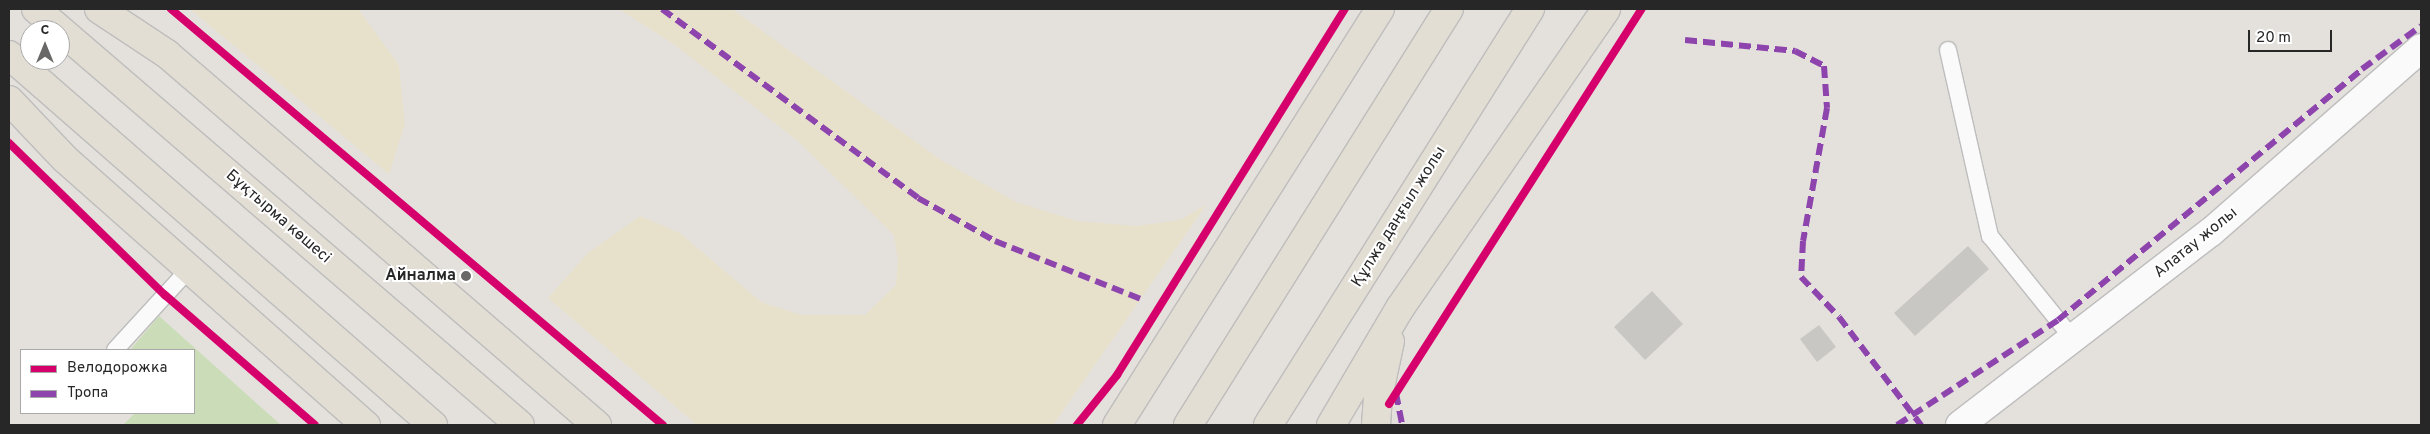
<!DOCTYPE html>
<meta charset="utf-8">
<style>
body{margin:0}
#map{position:relative;width:2430px;height:434px;overflow:hidden;background:#e4e1dc;font-family:Overpass,sans-serif}
div>[style]{position:absolute}
.green>*{inset:0;background:#caddb8}
.sand>*{inset:0;background:#e7e1cc}
.building>*{inset:0;background:#c9c7c3}
.roads{filter:drop-shadow(1px 0 #bebdbd) drop-shadow(-1px 0 #bebdbd) drop-shadow(0 1px #bebdbd) drop-shadow(0 -1px #bebdbd)}
.lane>*{height:16px;margin:-8px;padding:0 8px;transform-origin:8px;border-radius:8px;background:#fbfafa}
.secondary>*{height:28px;margin:-14px;padding:0 14px;transform-origin:14px;border-radius:14px;background:#fbfafa}
.primary>*{height:28px;margin:-14px;padding:0 14px;transform-origin:14px;border-radius:14px;background:#e3ded4}
.bridges{filter:drop-shadow(1px 0 #bebdbb) drop-shadow(-1px 0 #bebdbb) drop-shadow(0 1px #bebdbb) drop-shadow(0 -1px #bebdbb)}
.primary-bridge>*{height:28px;margin:-14px;padding:0 14px;transform-origin:14px;border-radius:14px;background:#e3ded4}
.quiet>*{height:6px;margin-top:-3px;transform-origin:0;background:repeating-linear-gradient(90deg,#8e44ad 0 12px,transparent 0 18px)}
.cycleway>*{height:8px;margin:-4px;padding:0 4px;transform-origin:4px;border-radius:4px;background:#d6006c}
.dots>*{width:14px;height:14px;translate:-50% -50%;box-sizing:border-box;border:2px solid #fff;border-radius:50%}
span{translate:-50% -50%;white-space:nowrap;text-align:center;line-height:1.15;-webkit-text-stroke:4px #fff;paint-order:stroke}
.street-label{font-size:16px;color:#272727}
.poi-label{font-size:16px;color:#272727;font-weight:700}
.right{translate:-100% -50%;text-align:right}
.frame{position:absolute;inset:0;border:10px solid #272727;pointer-events:none}
.legend{position:absolute;left:20px;top:349px;width:175px;height:65px;box-sizing:border-box;background:#fff;border:1px solid #a9a9a9;margin:0;padding:6px 9px;list-style:none;font-size:15px;color:#272727}
.legend li{display:flex;align-items:center;gap:10px;height:25px}
.legend b{width:25px;border:1px solid #a9a9a9}
.north{position:absolute;left:20px;top:20px;width:50px;height:50px;box-sizing:border-box;background:#fff;border:1px solid #a9a9a9;border-radius:50%;rotate:0deg;font-size:14px;font-weight:700;line-height:20px;text-align:center;color:#272727}
.north::after{content:'';display:block;margin:auto;width:18px;height:22px;background:#696866;clip-path:polygon(50% 0,100% 100%,50% 72%,0 100%)}
.scale{position:absolute;left:2248px;top:30px;width:84px;height:22px;box-sizing:border-box;border:2px solid #272727;border-top:0;padding-left:6px;font-size:15px;line-height:18px;white-space:nowrap;color:#272727;-webkit-text-stroke:4px #fff;paint-order:stroke}
</style>
<div id="map">
<div class="green">
<i style="clip-path:polygon(159px 316px,281px 425px,123px 425px,135px 413px,194px 413px,194px 350px,130px 350px)"></i>
</div>
<div class="sand">
<i style="clip-path:polygon(190px 9px,358px 9px,399px 65px,405px 124px,389px 174px)"></i>
<i style="clip-path:polygon(619px 9px,732px 9px,941px 160px,1016px 202px,1077px 221px,1136px 226px,1180px 220px,1206px 205px,1053px 425px,697px 425px,548px 298px,588px 253px,640px 216px,680px 233px,761px 302px,801px 315px,865px 315px,896px 285px,898px 261px,894px 235px,799px 142px,675px 45px)"></i>
</div>
<div class="building">
<i style="clip-path:polygon(1968px 246px,1989px 269px,1915px 336px,1894px 313px)"></i>
<i style="clip-path:polygon(1652px 291px,1683px 324px,1645px 360px,1614px 327px)"></i>
<i style="clip-path:polygon(1819px 325px,1836px 347px,1817px 362px,1800px 339px)"></i>
</div>
<div class="roads">
<div class="lane">
<i style="left:1948px;top:50px;width:191px;rotate:77.3deg"></i>
<i style="left:1990px;top:236px;width:132px;rotate:51.1deg"></i>
<i style="left:115px;top:350px;width:110px;rotate:-47.6deg"></i>
</div>
<div class="secondary">
<i style="left:1960px;top:425px;width:317px;rotate:-37.6deg"></i>
<i style="left:2211px;top:232px;width:279px;rotate:-41.2deg"></i>
</div>
<div class="primary">
<i style="left:36px;top:9px;width:638px;rotate:40.68deg"></i>
<i style="left:99px;top:9px;width:82px;rotate:33.5deg"></i>
<i style="left:167px;top:54px;width:568px;rotate:40.79deg"></i>
<i style="left:9px;top:55px;width:563px;rotate:41.11deg"></i>
<i style="left:9px;top:100px;width:81px;rotate:46.5deg"></i>
<i style="left:65px;top:159px;width:402px;rotate:41.5deg"></i>
<i style="left:1117px;top:425px;width:492px;rotate:-57.7deg"></i>
<i style="left:1268px;top:425px;width:492px;rotate:-57.8deg"></i>
<i style="left:1331px;top:425px;width:136px;rotate:-59.5deg"></i>
<i style="left:1400px;top:308px;width:363px;rotate:-55.4deg"></i>
<i style="left:1376px;top:425px;width:28px;rotate:-86deg"></i>
<i style="left:1378px;top:397px;width:57px;rotate:-77.9deg"></i>
</div>
</div>
<div class="bridges">
<div class="primary-bridge">
<i style="left:1188px;top:425px;width:491px;rotate:-57.9deg"></i>
</div>
</div>
<div class="quiet">
<i style="left:662px;top:9px;width:318px;rotate:36.4deg"></i>
<i style="left:918px;top:198px;width:88px;rotate:29.2deg"></i>
<i style="left:995px;top:241px;width:157px;rotate:21.7deg"></i>
<i style="left:1685px;top:40px;width:111px;rotate:5.7deg"></i>
<i style="left:1795px;top:51px;width:33px;rotate:27deg"></i>
<i style="left:1824px;top:66px;width:42px;rotate:85.9deg"></i>
<i style="left:1827px;top:108px;width:135px;rotate:100.2deg"></i>
<i style="left:1803px;top:241px;width:36px;rotate:93deg"></i>
<i style="left:1801px;top:277px;width:55px;rotate:46.5deg"></i>
<i style="left:1839px;top:317px;width:136px;rotate:52.8deg"></i>
<i style="left:1396px;top:393px;width:33px;rotate:79deg"></i>
<i style="left:1897px;top:425px;width:192px;rotate:-33.1deg"></i>
<i style="left:2058px;top:320px;width:394px;rotate:-39.5deg"></i>
<i style="left:2362px;top:69px;width:73px;rotate:-36.1deg"></i>
</div>
<div class="cycleway">
<i style="left:171px;top:9px;width:644px;rotate:40.22deg"></i>
<i style="left:9px;top:143px;width:218px;rotate:44.3deg"></i>
<i style="left:165px;top:295px;width:198px;rotate:40.9deg"></i>
<i style="left:1389px;top:404px;width:469px;rotate:-57.4deg"></i>
<i style="left:1077px;top:425px;width:64px;rotate:-51.3deg"></i>
<i style="left:1117px;top:375px;width:431px;rotate:-58.1deg"></i>
</div>
<div class="dots">
<i style="left:466px;top:276px;background:#696866"></i>
</div>
<div class="street-label">
<span style="left:278px;top:217px;rotate:41deg">Бұқтырма көшесі</span>
<span style="left:1399px;top:217px;rotate:-58deg">Құлжа даңғыл жолы</span>
<span style="left:2196px;top:243px;rotate:-39deg">Алатау жолы</span>
</div>
<div class="poi-label">
<span class="right" style="left:456px;top:276px">Айналма</span>
</div>
<div class="frame"></div>
<ul class="legend">
<li><b style="height:6px;background:#d6006c"></b>Велодорожка</li>
<li><b style="height:6px;background:#8e44ad"></b>Тропа</li>
</ul>
<div class="north">С</div>
<div class="scale">20 m</div>
</div>
